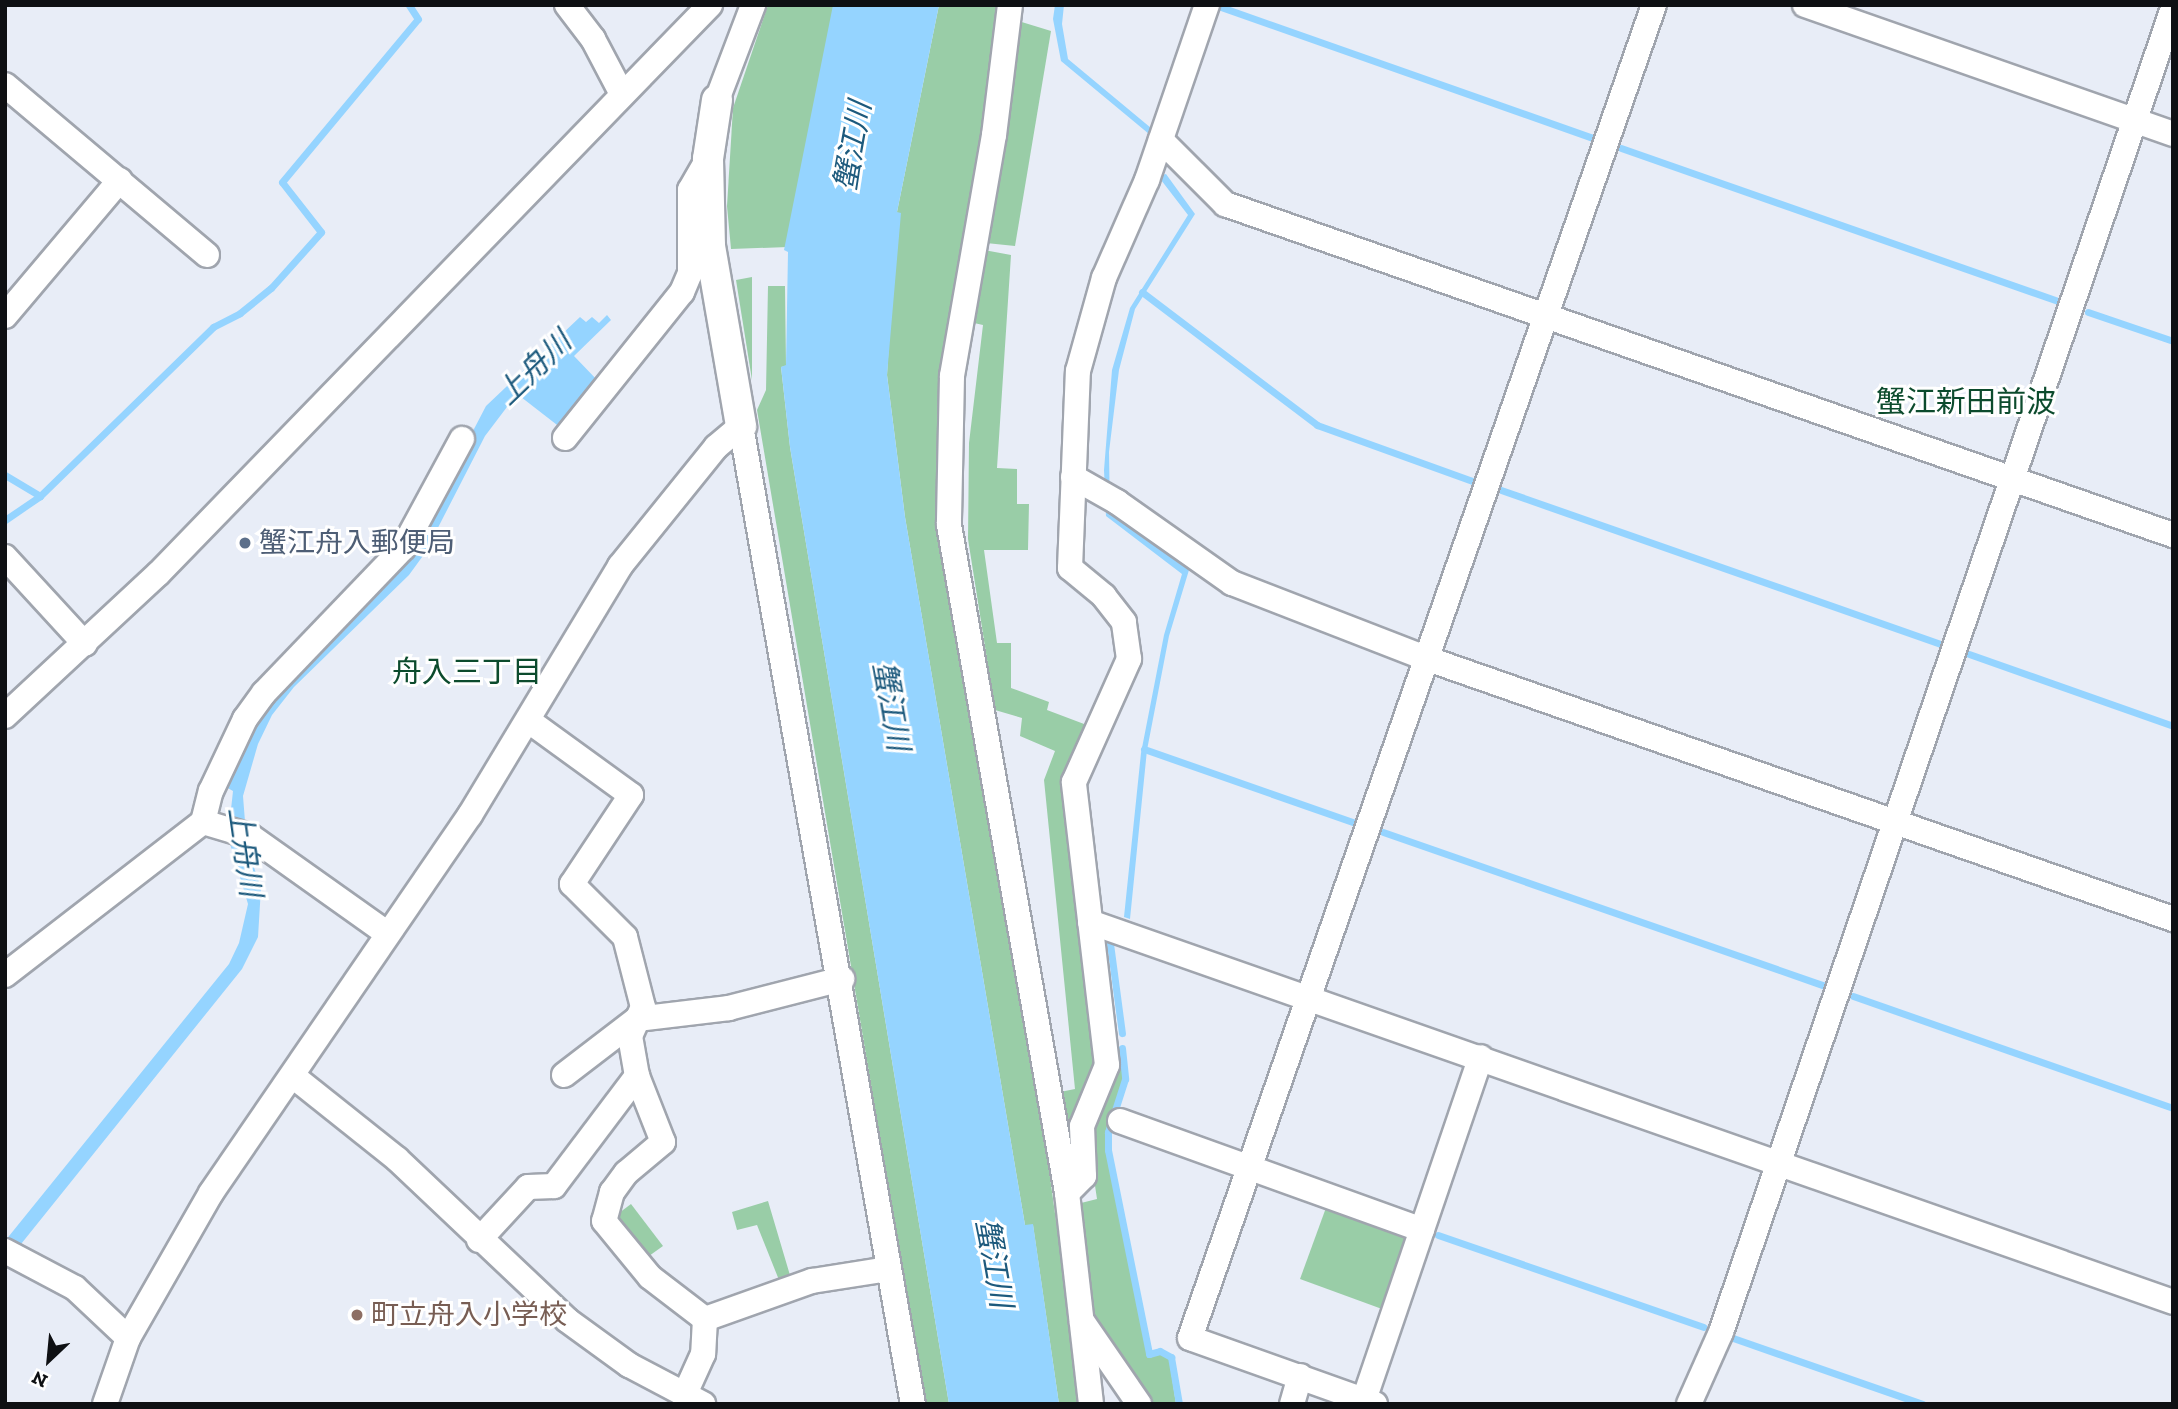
<!DOCTYPE html>
<meta charset="utf-8">
<style>
body{margin:0}
#map{position:relative;width:2178px;height:1409px;overflow:hidden;background:#e8edf7;font-family:"Zilla Slab","Noto Sans JP",serif}
div>[style]{position:absolute}
.green>*{inset:0;background:#99cda7}
.water>*{inset:0;background:#95d4ff}
.stream>*{height:7px;margin:-3.5px;padding:0 3.5px;transform-origin:3.5px;border-radius:3.5px;background:#95d4ff}
.roads{filter:drop-shadow(2px 0 #a0a5ae) drop-shadow(-2px 0 #a0a5ae) drop-shadow(0 2px #a0a5ae) drop-shadow(0 -2px #a0a5ae)}
.minor>*{height:24px;margin:-12px;padding:0 12px;transform-origin:12px;border-radius:12px;background:#fff}
.tertiary>*{height:30px;margin:-15px;padding:0 15px;transform-origin:15px;border-radius:15px;background:#fff}
.dots>*{width:19px;height:19px;translate:-50% -50%;box-sizing:border-box;border:4px solid #fff;border-radius:50%}
span{translate:-50% -50%;white-space:nowrap;text-align:center;line-height:1.15;-webkit-text-stroke:6px #fff;paint-order:stroke}
.service-label{font-size:28px;color:#4e5e75}
.left{translate:0 -50%;text-align:left}
.education-label{font-size:28px;color:#785e54}
.water-label{font-size:30px;color:#1d5a7d;font-style:italic}
.neighbourhood-label{font-size:30px;color:#0c4b2d}
.frame{position:absolute;inset:0;border:7px solid #0e1013;pointer-events:none}
.north{position:absolute;left:14px;top:1325px;width:70px;height:70px;-webkit-text-stroke:5px #fff;paint-order:stroke;rotate:206deg;font-size:19px;font-weight:700;line-height:28px;text-align:center;color:#0e1013}
.north::after{content:'';display:block;margin:auto;width:24px;height:32px;background:#0e1013;clip-path:polygon(50% 0,100% 100%,50% 72%,0 100%)}
</style>
<div id="map">
<div class="green">
<i style="clip-path:polygon(768px 5px,833px 5px,834px 10px,788px 247px,731px 249px,727px 206px,733px 108px)"></i>
<i style="clip-path:polygon(939px 5px,1003px 5px,943px 393px,1081px 1404px,1059px 1404px,1033px 1225px,1025px 1225px,905px 517px,887px 375px,897px 212px)"></i>
<i style="clip-path:polygon(1015px 20px,1051px 31px,1015px 246px,986px 243px)"></i>
<i style="clip-path:polygon(984px 250px,1011px 255px,997px 468px,1017px 469px,1017px 504px,1029px 504px,1028px 550px,984px 550px,997px 643px,1011px 643px,1011px 688px,1049px 702px,1047px 710px,1092px 727px,1068px 780px,1099px 1059px,1066px 1160px,1055px 1093px,1075px 1089px,1044px 780px,1055px 751px,1020px 736px,1022px 718px,995px 710px,968px 539px,969px 443px,983px 325px,974px 323px)"></i>
<i style="clip-path:polygon(752px 277px,752px 380px,736px 280px)"></i>
<i style="clip-path:polygon(768px 286px,785px 286px,786px 366px,781px 367px,790px 447px,949px 1404px,925px 1404px,757px 410px,766px 390px)"></i>
<i style="clip-path:polygon(1120px 1047px,1123px 1079px,1106px 1133px,1107px 1150px,1148px 1356px,1161px 1354px,1169px 1358px,1176px 1404px,1144px 1404px,1090px 1321px,1073px 1205px,1097px 1199px,1088px 1139px,1115px 1048px)"></i>
<i style="clip-path:polygon(768px 1201px,792px 1282px,781px 1285px,757px 1225px,737px 1230px,732px 1212px)"></i>
<i style="clip-path:polygon(631px 1204px,663px 1246px,642px 1261px,611px 1219px)"></i>
<i style="clip-path:polygon(1327px 1205px,1409px 1234px,1382px 1309px,1300px 1279px)"></i>
</div>
<div class="water">
<i style="clip-path:polygon(833px 5px,939px 5px,897px 212px,901px 213px,887px 375px,905px 517px,1025px 1225px,1033px 1224px,1059px 1404px,949px 1404px,790px 447px,781px 367px,786px 365px,788px 252px,784px 250px)"></i>
<i style="clip-path:polygon(1055px 5px,1064px 5px,1062px 24px,1068px 59px,1151px 128px,1149px 134px,1061px 61px,1053px 19px)"></i>
<i style="clip-path:polygon(1166px 174px,1195px 214px,1135px 309px,1119px 370px,1109px 452px,1110px 513px,1189px 570px,1169px 636px,1147px 750px,1130px 919px,1124px 917px,1141px 753px,1164px 635px,1182px 574px,1106px 516px,1104px 470px,1112px 370px,1130px 308px,1188px 215px,1158px 176px)"></i>
<i style="clip-path:polygon(607px 315px,611px 320px,574px 356px,599px 382px,561px 428px,521px 397px,510px 403px,485px 436px,425px 553px,409px 575px,294px 687px,272px 715px,258px 744px,243px 796px,247px 847px,261px 888px,258px 937px,242px 969px,5px 1264px,5px 1241px,229px 964px,239px 943px,248px 904px,228px 837px,233px 791px,224px 786px,251px 724px,414px 544px,486px 406px,580px 317px,586px 322px,592px 317px,599px 323px)"></i>
</div>
<div class="stream">
<i style="left:1218px;top:6px;width:403px;rotate:19.4deg"></i>
<i style="left:1621px;top:148px;width:466px;rotate:19.3deg"></i>
<i style="left:1142px;top:292px;width:220px;rotate:37.2deg"></i>
<i style="left:1317px;top:425px;width:171px;rotate:19.8deg"></i>
<i style="left:2088px;top:312px;width:90px;rotate:18.8deg"></i>
<i style="left:5px;top:475px;width:41px;rotate:31deg"></i>
<i style="left:1501px;top:490px;width:468px;rotate:19.3deg"></i>
<i style="left:5px;top:520px;width:42px;rotate:-34.4deg"></i>
<i style="left:40px;top:496px;width:242px;rotate:-44.3deg"></i>
<i style="left:213px;top:327px;width:30px;rotate:-27deg"></i>
<i style="left:240px;top:313px;width:40px;rotate:-39deg"></i>
<i style="left:271px;top:288px;width:75px;rotate:-48.2deg"></i>
<i style="left:321px;top:232px;width:63px;rotate:-128deg"></i>
<i style="left:282px;top:182px;width:212px;rotate:-50.2deg"></i>
<i style="left:418px;top:19px;width:17px;rotate:-123deg"></i>
<i style="left:1969px;top:654px;width:216px;rotate:19.4deg"></i>
<i style="left:1144px;top:749px;width:230px;rotate:19.3deg"></i>
<i style="left:1383px;top:832px;width:467px;rotate:19.2deg"></i>
<i style="left:1109px;top:936px;width:98px;rotate:82.4deg"></i>
<i style="left:1853px;top:996px;width:339px;rotate:19.3deg"></i>
<i style="left:1122px;top:1048px;width:31px;rotate:84deg"></i>
<i style="left:1125px;top:1079px;width:56px;rotate:107.8deg"></i>
<i style="left:1108px;top:1132px;width:18px;rotate:90deg"></i>
<i style="left:1108px;top:1150px;width:208px;rotate:78.6deg"></i>
<i style="left:1149px;top:1354px;width:11px;rotate:-15deg"></i>
<i style="left:1160px;top:1351px;width:13px;rotate:29deg"></i>
<i style="left:1171px;top:1357px;width:48px;rotate:80.3deg"></i>
<i style="left:1438px;top:1235px;width:281px;rotate:19.1deg"></i>
<i style="left:1733px;top:1338px;width:201px;rotate:19.2deg"></i>
</div>
<div class="roads">
<div class="minor">
<i style="left:567px;top:5px;width:43px;rotate:52.6deg"></i>
<i style="left:593px;top:39px;width:62px;rotate:62.2deg"></i>
<i style="left:1010px;top:5px;width:131px;rotate:97deg"></i>
<i style="left:994px;top:135px;width:245px;rotate:99.9deg"></i>
<i style="left:952px;top:376px;width:149px;rotate:91.2deg"></i>
<i style="left:949px;top:525px;width:678px;rotate:79.98deg"></i>
<i style="left:1067px;top:1193px;width:212px;rotate:83.5deg"></i>
<i style="left:1805px;top:5px;width:390px;rotate:19.3deg"></i>
<i style="left:5px;top:85px;width:264px;rotate:40.1deg"></i>
<i style="left:717px;top:100px;width:102px;rotate:-69.2deg"></i>
<i style="left:1161px;top:140px;width:91px;rotate:45deg"></i>
<i style="left:1225px;top:204px;width:1004px;rotate:19.25deg"></i>
<i style="left:5px;top:316px;width:178px;rotate:-49.8deg"></i>
<i style="left:741px;top:426px;width:993px;rotate:80.03deg"></i>
<i style="left:565px;top:438px;width:187px;rotate:-51.3deg"></i>
<i style="left:682px;top:292px;width:21px;rotate:-67deg"></i>
<i style="left:690px;top:273px;width:83px;rotate:-90deg"></i>
<i style="left:690px;top:190px;width:36px;rotate:-60deg"></i>
<i style="left:1073px;top:477px;width:51px;rotate:29.6deg"></i>
<i style="left:1117px;top:502px;width:141px;rotate:35.2deg"></i>
<i style="left:1232px;top:583px;width:210px;rotate:21.2deg"></i>
<i style="left:1428px;top:659px;width:789px;rotate:19.24deg"></i>
<i style="left:5px;top:557px;width:118px;rotate:47.4deg"></i>
<i style="left:5px;top:716px;width:209px;rotate:-42.9deg"></i>
<i style="left:158px;top:574px;width:793px;rotate:-45.87deg"></i>
<i style="left:529px;top:721px;width:126px;rotate:36deg"></i>
<i style="left:631px;top:795px;width:107px;rotate:123.5deg"></i>
<i style="left:572px;top:884px;width:75px;rotate:45deg"></i>
<i style="left:625px;top:937px;width:72px;rotate:75.6deg"></i>
<i style="left:643px;top:1007px;width:32px;rotate:114deg"></i>
<i style="left:630px;top:1036px;width:41px;rotate:80.1deg"></i>
<i style="left:637px;top:1076px;width:71px;rotate:68.5deg"></i>
<i style="left:663px;top:1142px;width:48px;rotate:140deg"></i>
<i style="left:626px;top:1173px;width:24px;rotate:126deg"></i>
<i style="left:612px;top:1192px;width:30px;rotate:105deg"></i>
<i style="left:604px;top:1221px;width:72px;rotate:50.6deg"></i>
<i style="left:650px;top:1277px;width:69px;rotate:37.4deg"></i>
<i style="left:705px;top:1319px;width:35px;rotate:93deg"></i>
<i style="left:703px;top:1354px;width:46px;rotate:114.3deg"></i>
<i style="left:203px;top:822px;width:32px;rotate:-76deg"></i>
<i style="left:211px;top:791px;width:80px;rotate:-64.7deg"></i>
<i style="left:245px;top:719px;width:32px;rotate:-54deg"></i>
<i style="left:264px;top:693px;width:201px;rotate:-46.2deg"></i>
<i style="left:403px;top:548px;width:124px;rotate:-61.6deg"></i>
<i style="left:1090px;top:922px;width:1148px;rotate:19.33deg"></i>
<i style="left:5px;top:975px;width:250px;rotate:-37.7deg"></i>
<i style="left:203px;top:822px;width:49px;rotate:16.6deg"></i>
<i style="left:250px;top:836px;width:169px;rotate:35.4deg"></i>
<i style="left:564px;top:1075px;width:92px;rotate:-37.5deg"></i>
<i style="left:637px;top:1019px;width:93px;rotate:-6.8deg"></i>
<i style="left:729px;top:1008px;width:117px;rotate:-14.4deg"></i>
<i style="left:293px;top:1076px;width:133px;rotate:38.6deg"></i>
<i style="left:397px;top:1159px;width:234px;rotate:43.4deg"></i>
<i style="left:567px;top:1320px;width:77px;rotate:36deg"></i>
<i style="left:629px;top:1365px;width:84px;rotate:27.8deg"></i>
<i style="left:1120px;top:1121px;width:321px;rotate:19.8deg"></i>
<i style="left:1067px;top:1193px;width:24px;rotate:-45deg"></i>
<i style="left:1084px;top:1176px;width:50px;rotate:-92.3deg"></i>
<i style="left:1082px;top:1126px;width:66px;rotate:-67.7deg"></i>
<i style="left:1107px;top:1065px;width:285px;rotate:-96.7deg"></i>
<i style="left:1074px;top:782px;width:135px;rotate:-65.9deg"></i>
<i style="left:1129px;top:659px;width:37px;rotate:-98deg"></i>
<i style="left:1124px;top:622px;width:33px;rotate:-128deg"></i>
<i style="left:1104px;top:596px;width:44px;rotate:-140.5deg"></i>
<i style="left:1070px;top:568px;width:197px;rotate:-87.7deg"></i>
<i style="left:1078px;top:371px;width:97px;rotate:-74.4deg"></i>
<i style="left:1104px;top:278px;width:107px;rotate:-66.3deg"></i>
<i style="left:1147px;top:180px;width:185px;rotate:-71.1deg"></i>
<i style="left:479px;top:1240px;width:72px;rotate:-47.2deg"></i>
<i style="left:528px;top:1187px;width:26px;rotate:-2deg"></i>
<i style="left:554px;top:1186px;width:138px;rotate:-53deg"></i>
<i style="left:5px;top:1251px;width:79px;rotate:27.9deg"></i>
<i style="left:75px;top:1288px;width:73px;rotate:43.3deg"></i>
<i style="left:705px;top:1319px;width:114px;rotate:-19.6deg"></i>
<i style="left:812px;top:1281px;width:78px;rotate:-8.9deg"></i>
<i style="left:1082px;top:1321px;width:101px;rotate:55.5deg"></i>
<i style="left:1364px;top:1400px;width:362px;rotate:-71.2deg"></i>
<i style="left:105px;top:1404px;width:70px;rotate:-70.8deg"></i>
<i style="left:128px;top:1338px;width:167px;rotate:-60.2deg"></i>
<i style="left:211px;top:1193px;width:458px;rotate:-55.6deg"></i>
<i style="left:470px;top:815px;width:291px;rotate:-58.9deg"></i>
<i style="left:620px;top:566px;width:153px;rotate:-51.1deg"></i>
<i style="left:716px;top:447px;width:33px;rotate:-40deg"></i>
<i style="left:1292px;top:1404px;width:29px;rotate:-74deg"></i>
<i style="left:1375px;top:1404px;width:196px;rotate:-160.4deg"></i>
<i style="left:1190px;top:1338px;width:1411px;rotate:-70.81deg"></i>
<i style="left:1689px;top:1404px;width:79px;rotate:-66deg"></i>
<i style="left:1721px;top:1332px;width:1399px;rotate:-71.15deg"></i>
</div>
<div class="tertiary">
<i style="left:717px;top:100px;width:60px;rotate:98.7deg"></i>
<i style="left:708px;top:159px;width:87px;rotate:88.7deg"></i>
<i style="left:710px;top:246px;width:183px;rotate:80.2deg"></i>
</div>
</div>
<div class="dots">
<i style="left:245px;top:543px;background:#5c6f8a"></i>
<i style="left:357px;top:1315px;background:#8d6e63"></i>
</div>
<div class="service-label">
<span class="left" style="left:259px;top:543px">蟹江舟入郵便局</span>
</div>
<div class="education-label">
<span class="left" style="left:371px;top:1315px">町立舟入小学校</span>
</div>
<div class="water-label">
<span style="left:853px;top:146px;rotate:-80deg">蟹江川</span>
<span style="left:534px;top:368px;rotate:-44deg">上舟川</span>
<span style="left:891px;top:706px;rotate:80deg">蟹江川</span>
<span style="left:245px;top:852px;rotate:82deg">上舟川</span>
<span style="left:994px;top:1263px;rotate:80deg">蟹江川</span>
</div>
<div class="neighbourhood-label">
<span style="left:1966px;top:402px">蟹江新田前波</span>
<span style="left:467px;top:672px">舟入三丁目</span>
</div>
<div class="frame"></div>
<div class="north">N</div>
</div>
